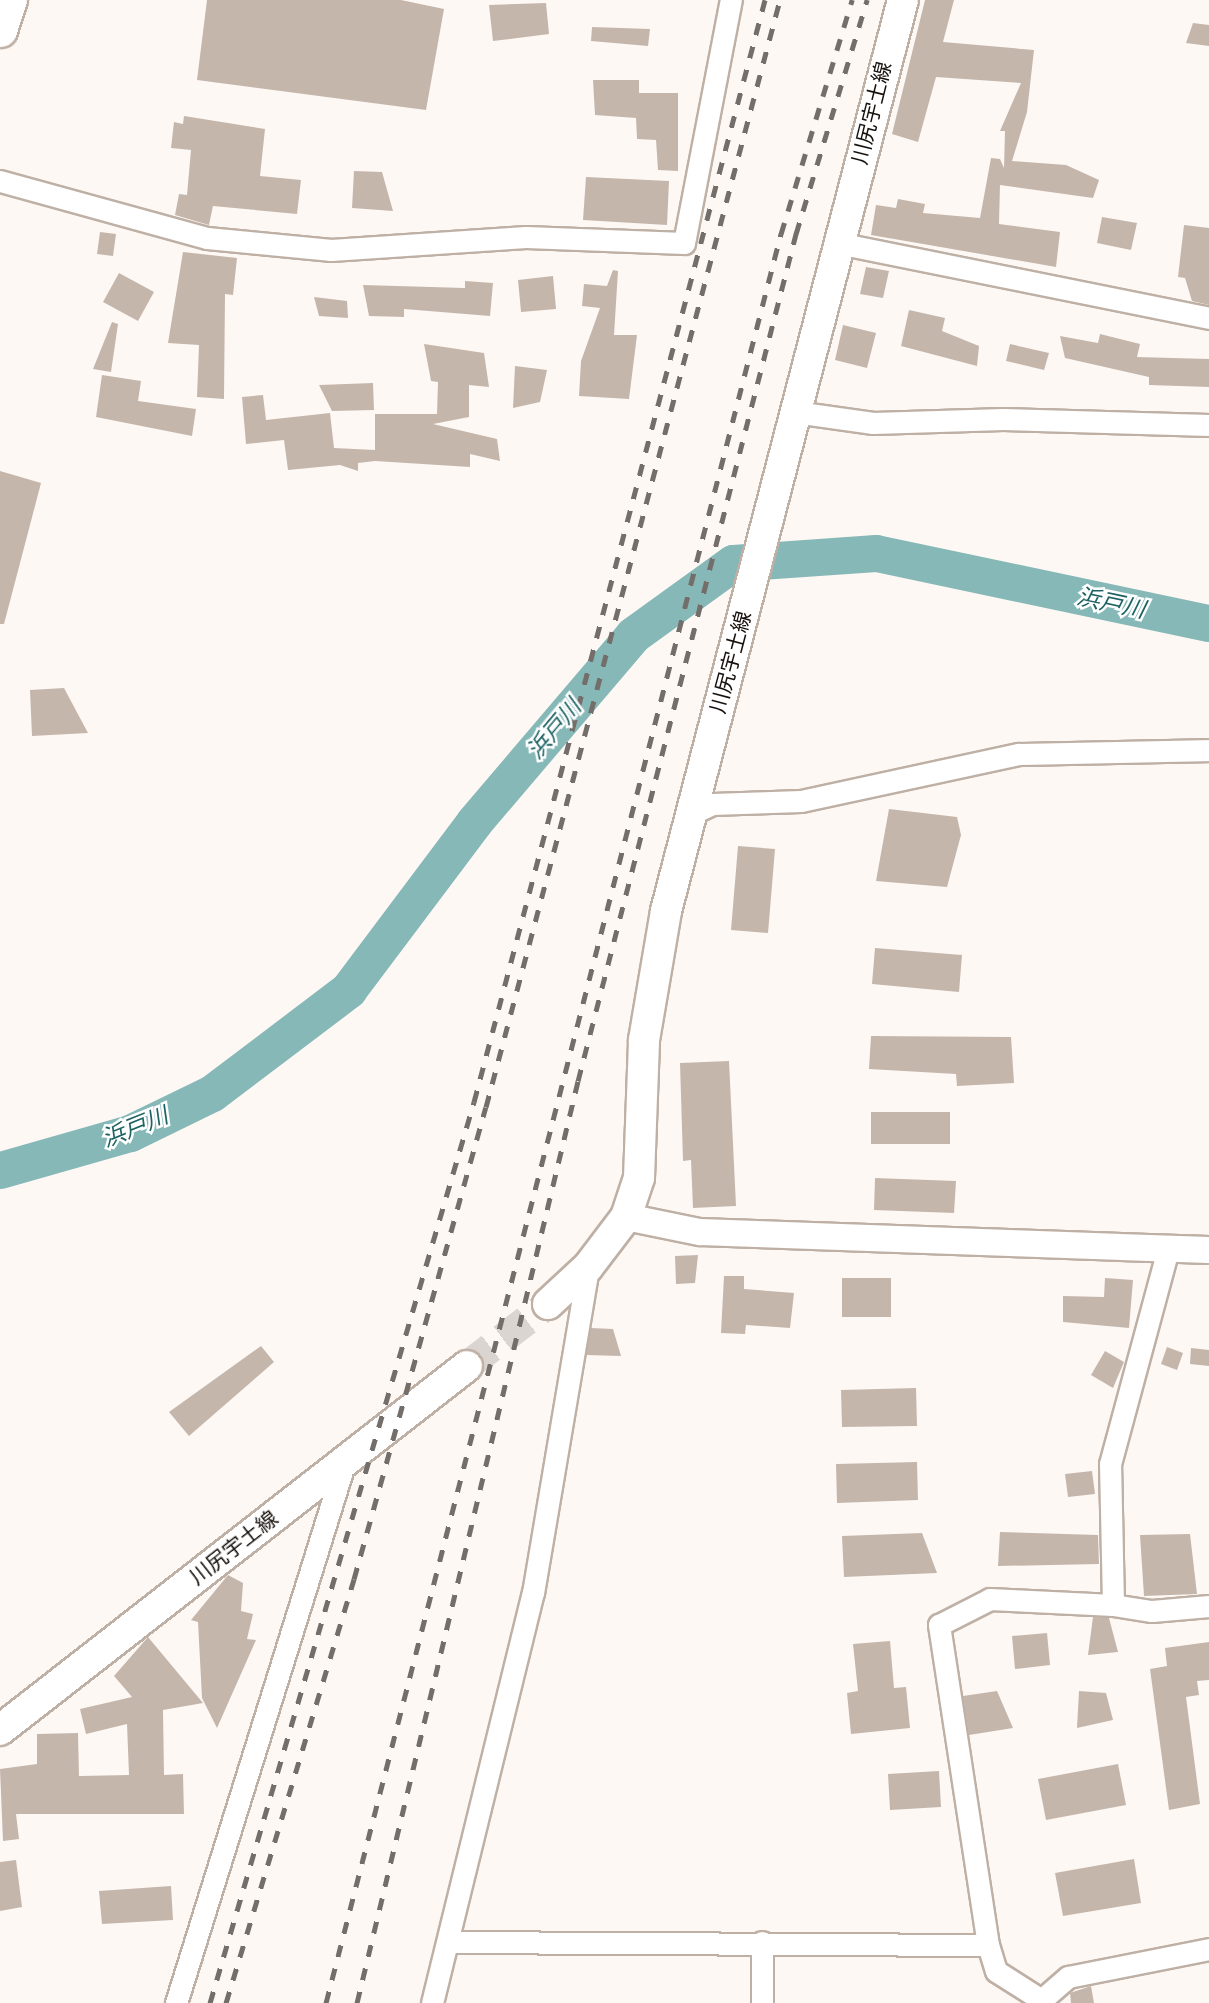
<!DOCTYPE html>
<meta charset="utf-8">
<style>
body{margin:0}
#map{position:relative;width:1209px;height:2003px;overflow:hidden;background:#fef8f4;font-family:Mulish,"Noto Sans JP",sans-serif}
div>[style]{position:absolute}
.river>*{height:37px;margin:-18.5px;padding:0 18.5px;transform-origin:18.5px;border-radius:18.5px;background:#86b8b8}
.building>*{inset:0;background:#c5b6ac}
.secondary-tunnel>*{height:30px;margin-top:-15px;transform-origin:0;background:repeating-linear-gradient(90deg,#dbd5d1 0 30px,transparent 0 45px)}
.roads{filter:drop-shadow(2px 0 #bfb0a5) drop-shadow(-2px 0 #bfb0a5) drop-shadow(0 2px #bfb0a5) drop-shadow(0 -2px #bfb0a5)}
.minor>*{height:21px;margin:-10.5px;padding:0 10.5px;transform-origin:10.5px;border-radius:10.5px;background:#fff}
.tertiary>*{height:26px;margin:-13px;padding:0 13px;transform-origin:13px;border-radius:13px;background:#fff}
.secondary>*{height:30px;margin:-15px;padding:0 15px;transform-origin:15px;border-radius:15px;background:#fff}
.trunk>*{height:33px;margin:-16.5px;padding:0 16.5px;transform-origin:16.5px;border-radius:16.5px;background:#fff}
.rail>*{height:5px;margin-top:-2.5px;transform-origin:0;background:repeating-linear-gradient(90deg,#736e6a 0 12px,transparent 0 24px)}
span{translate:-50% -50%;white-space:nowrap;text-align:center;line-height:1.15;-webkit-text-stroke:5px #fff;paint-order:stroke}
.street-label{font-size:21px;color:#16110d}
.water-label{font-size:23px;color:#1e6263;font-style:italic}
</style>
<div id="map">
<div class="river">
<i style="left:0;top:1170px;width:135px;rotate:-15.9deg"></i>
<i style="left:130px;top:1133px;width:91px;rotate:-26deg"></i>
<i style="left:212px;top:1093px;width:171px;rotate:-37.1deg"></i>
<i style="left:348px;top:990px;width:210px;rotate:-53.1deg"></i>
<i style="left:474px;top:822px;width:245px;rotate:-49.6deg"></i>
<i style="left:633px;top:635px;width:123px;rotate:-35.8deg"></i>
<i style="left:733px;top:563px;width:143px;rotate:-4deg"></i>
<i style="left:876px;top:553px;width:340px;rotate:11.9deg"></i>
</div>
<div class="building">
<i style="clip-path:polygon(207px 0,401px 0,444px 9px,426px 110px,197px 80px)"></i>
<i style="clip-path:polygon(925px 0,954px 0,943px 42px,1034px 50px,1027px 112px,1012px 161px,1066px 165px,1099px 180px,1093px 198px,1000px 185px,999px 224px,1060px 232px,1056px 267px,871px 235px,876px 205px,896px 208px,898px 199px,925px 204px,923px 213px,980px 218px,991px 158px,1000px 159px,1004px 168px,1005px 131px,1000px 131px,1021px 83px,936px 77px,918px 142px,892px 134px)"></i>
<i style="clip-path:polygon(546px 3px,549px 34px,493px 41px,489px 5px)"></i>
<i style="clip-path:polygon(1193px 23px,1209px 25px,1209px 46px,1186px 43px)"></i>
<i style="clip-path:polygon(592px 27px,650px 29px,648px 46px,591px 41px)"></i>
<i style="clip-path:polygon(593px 80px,639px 80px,639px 93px,678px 93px,678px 171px,658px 170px,656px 140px,637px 139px,636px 118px,595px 115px)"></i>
<i style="clip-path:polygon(184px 116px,265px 129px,260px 176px,301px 180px,297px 214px,213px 206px,209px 225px,175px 215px,179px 194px,187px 195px,191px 150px,171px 148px,174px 122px,183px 124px)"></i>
<i style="clip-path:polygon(354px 171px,382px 172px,393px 211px,352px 208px)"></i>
<i style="clip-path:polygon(586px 177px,669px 181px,667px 225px,583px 220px)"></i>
<i style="clip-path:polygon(1102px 217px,1137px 223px,1131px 250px,1097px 243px)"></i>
<i style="clip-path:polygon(1184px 225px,1209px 228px,1209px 305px,1192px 301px,1185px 278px,1178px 277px)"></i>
<i style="clip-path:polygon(100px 232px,116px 234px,113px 256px,97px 254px)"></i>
<i style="clip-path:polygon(183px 252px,237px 258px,233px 295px,225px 294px,224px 399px,197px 397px,199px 345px,168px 343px)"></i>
<i style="clip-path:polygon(866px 267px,889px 271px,883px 298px,860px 294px)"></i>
<i style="clip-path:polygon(613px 270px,618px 271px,614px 335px,637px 335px,629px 399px,579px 396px,581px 361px,600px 308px,582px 306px,584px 284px,607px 286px)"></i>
<i style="clip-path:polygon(119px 273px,154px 292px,138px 321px,103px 302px)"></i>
<i style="clip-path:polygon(553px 276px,556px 309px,521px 312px,518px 280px)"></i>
<i style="clip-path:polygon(465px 281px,493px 283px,490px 316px,404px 309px,404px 317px,369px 316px,363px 285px,465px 288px)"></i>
<i style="clip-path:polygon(314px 297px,347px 301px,348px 318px,319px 316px)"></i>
<i style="clip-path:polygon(909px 310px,945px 318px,942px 331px,979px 346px,977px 366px,901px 346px)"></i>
<i style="clip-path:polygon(112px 322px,118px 324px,111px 372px,93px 369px)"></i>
<i style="clip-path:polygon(843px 325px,876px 333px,867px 368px,835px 360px)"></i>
<i style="clip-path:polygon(1100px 334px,1140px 344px,1137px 357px,1209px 359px,1209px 387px,1149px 385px,1149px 377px,1065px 358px,1060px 336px,1098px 343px)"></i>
<i style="clip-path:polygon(424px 344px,484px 353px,489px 387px,469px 385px,469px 417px,433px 424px,497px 439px,500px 461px,470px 454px,470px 467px,375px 461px,358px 463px,358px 471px,340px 465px,288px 470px,284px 440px,246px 444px,242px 397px,263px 395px,266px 420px,330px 413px,334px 448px,375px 450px,375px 414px,437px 414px,438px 382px,431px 381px)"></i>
<i style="clip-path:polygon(1010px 344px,1049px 353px,1044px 370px,1006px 361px)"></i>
<i style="clip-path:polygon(515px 366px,547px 370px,540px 402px,513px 408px)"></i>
<i style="clip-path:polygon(102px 375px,141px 381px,138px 401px,196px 409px,192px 436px,96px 417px)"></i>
<i style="clip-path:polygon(373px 383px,374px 410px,332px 411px,319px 385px)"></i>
<i style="clip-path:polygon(0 471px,41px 483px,4px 624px,0 624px)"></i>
<i style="clip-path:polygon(64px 688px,88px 733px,32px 736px,30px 690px)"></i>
<i style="clip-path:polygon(889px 809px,957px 817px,961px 835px,947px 887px,876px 881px)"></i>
<i style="clip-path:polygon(738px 846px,775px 849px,768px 933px,731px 930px)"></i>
<i style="clip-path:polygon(875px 948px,962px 955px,959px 992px,872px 984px)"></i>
<i style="clip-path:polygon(871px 1036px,1011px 1037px,1014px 1083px,957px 1086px,956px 1074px,869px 1069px)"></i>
<i style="clip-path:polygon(729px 1061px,736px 1206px,693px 1208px,691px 1160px,683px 1161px,680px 1063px)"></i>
<i style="clip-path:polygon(871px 1112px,950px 1112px,950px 1144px,871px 1144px)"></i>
<i style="clip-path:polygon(875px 1178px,956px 1181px,954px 1213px,874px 1210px)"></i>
<i style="clip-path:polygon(698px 1255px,695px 1283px,676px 1284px,675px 1256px)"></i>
<i style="clip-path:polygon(724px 1276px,744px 1276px,744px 1289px,794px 1293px,790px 1328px,746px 1325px,745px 1334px,721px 1333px)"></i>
<i style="clip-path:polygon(842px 1278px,891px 1278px,891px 1317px,842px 1317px)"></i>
<i style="clip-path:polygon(1105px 1278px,1133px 1280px,1129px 1328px,1063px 1322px,1063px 1296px,1104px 1297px)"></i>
<i style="clip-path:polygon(591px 1328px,613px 1329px,621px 1356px,586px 1355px)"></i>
<i style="clip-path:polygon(261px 1346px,274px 1362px,189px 1436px,169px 1412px)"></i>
<i style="clip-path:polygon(1167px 1347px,1183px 1353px,1177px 1370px,1161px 1364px)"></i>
<i style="clip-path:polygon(1191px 1348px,1209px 1350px,1209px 1366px,1190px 1364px)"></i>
<i style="clip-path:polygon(1105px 1351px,1124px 1362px,1113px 1388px,1091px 1375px)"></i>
<i style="clip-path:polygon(916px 1388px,917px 1426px,842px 1427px,841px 1390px)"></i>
<i style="clip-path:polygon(917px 1462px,918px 1500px,837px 1503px,836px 1464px)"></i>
<i style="clip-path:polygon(1092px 1471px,1095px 1494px,1068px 1497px,1065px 1474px)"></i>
<i style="clip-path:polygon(1000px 1532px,1098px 1535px,1099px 1564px,998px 1566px)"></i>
<i style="clip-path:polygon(922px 1533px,937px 1573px,844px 1577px,842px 1536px)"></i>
<i style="clip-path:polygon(1190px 1534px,1197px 1594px,1144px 1596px,1140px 1535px)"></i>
<i style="clip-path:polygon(228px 1575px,243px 1583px,241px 1611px,253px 1614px,247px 1639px,256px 1640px,217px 1728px,202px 1698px,198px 1622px,191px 1620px)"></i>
<i style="clip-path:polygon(1093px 1617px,1109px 1618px,1118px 1652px,1088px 1655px)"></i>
<i style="clip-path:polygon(1047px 1633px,1050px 1665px,1015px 1669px,1012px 1636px)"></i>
<i style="clip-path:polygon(148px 1637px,203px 1703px,163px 1710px,164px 1775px,183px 1774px,184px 1814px,16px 1814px,19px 1839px,3px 1841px,0 1769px,37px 1764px,37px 1734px,78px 1733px,79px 1776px,129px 1775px,127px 1724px,86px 1734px,80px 1709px,132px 1697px,114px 1676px)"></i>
<i style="clip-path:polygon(890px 1641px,894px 1688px,906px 1687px,910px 1728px,851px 1734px,847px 1693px,858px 1691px,853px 1644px)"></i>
<i style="clip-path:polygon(1209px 1642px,1209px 1680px,1197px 1681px,1199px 1695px,1186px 1697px,1200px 1804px,1169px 1810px,1150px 1669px,1167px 1666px,1165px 1648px)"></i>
<i style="clip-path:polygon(997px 1691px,1013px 1728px,969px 1735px,963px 1696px)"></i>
<i style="clip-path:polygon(1079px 1691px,1106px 1693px,1113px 1720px,1077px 1728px)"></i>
<i style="clip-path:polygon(1118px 1764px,1126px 1805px,1046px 1820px,1038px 1779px)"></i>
<i style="clip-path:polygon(939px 1771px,941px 1807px,890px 1810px,888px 1774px)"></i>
<i style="clip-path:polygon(1134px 1859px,1141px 1903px,1063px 1916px,1055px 1873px)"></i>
<i style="clip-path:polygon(16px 1860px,22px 1907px,0 1911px,0 1862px)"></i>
<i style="clip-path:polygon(171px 1886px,173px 1920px,102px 1924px,99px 1891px)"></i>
<i style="clip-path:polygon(1091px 1986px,1094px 2003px,1071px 2003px,1070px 1993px)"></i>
</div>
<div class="secondary-tunnel">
<i style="left:467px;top:1366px;width:102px;rotate:-37.4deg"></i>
</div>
<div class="roads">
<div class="minor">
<i style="left:0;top:181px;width:215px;rotate:15.4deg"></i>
<i style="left:207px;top:238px;width:125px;rotate:5.5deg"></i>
<i style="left:331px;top:250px;width:195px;rotate:-3.8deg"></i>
<i style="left:526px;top:237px;width:158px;rotate:2.2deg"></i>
<i style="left:684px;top:243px;width:248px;rotate:-79.1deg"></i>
<i style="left:838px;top:243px;width:379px;rotate:11.4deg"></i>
<i style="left:795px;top:412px;width:79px;rotate:8deg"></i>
<i style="left:873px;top:423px;width:130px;rotate:-1.8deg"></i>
<i style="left:1003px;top:419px;width:206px;rotate:1.7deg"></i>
<i style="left:691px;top:814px;width:23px;rotate:-25deg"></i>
<i style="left:712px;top:804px;width:89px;rotate:-1.9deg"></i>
<i style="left:801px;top:801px;width:223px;rotate:-12.2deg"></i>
<i style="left:1019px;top:754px;width:190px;rotate:-1.2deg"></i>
<i style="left:1113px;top:1605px;width:39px;rotate:9deg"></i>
<i style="left:1152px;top:1611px;width:57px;rotate:-5deg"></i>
<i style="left:448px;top:1942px;width:540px;rotate:0.32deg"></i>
<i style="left:762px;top:1942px;width:61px;rotate:90deg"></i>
<i style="left:1040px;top:1999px;width:52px;rotate:-147.5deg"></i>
<i style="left:996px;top:1971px;width:27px;rotate:-107deg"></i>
<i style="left:988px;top:1945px;width:324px;rotate:-98.7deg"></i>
<i style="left:939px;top:1625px;width:57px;rotate:-27deg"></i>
<i style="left:990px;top:1599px;width:123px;rotate:2.8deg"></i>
<i style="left:1113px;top:1605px;width:141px;rotate:-91.2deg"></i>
<i style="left:1110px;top:1464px;width:223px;rotate:-74.9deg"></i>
<i style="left:176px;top:2003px;width:568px;rotate:-72.68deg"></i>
<i style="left:432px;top:2003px;width:422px;rotate:-76.2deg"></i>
<i style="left:533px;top:1593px;width:331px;rotate:-80.4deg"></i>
<i style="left:1038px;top:2003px;width:40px;rotate:-41deg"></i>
<i style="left:1068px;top:1977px;width:144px;rotate:-11.2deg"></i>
</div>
<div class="tertiary">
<i style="left:626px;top:1217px;width:76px;rotate:11.5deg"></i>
<i style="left:700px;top:1232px;width:509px;rotate:2.03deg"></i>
</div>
<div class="secondary">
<i style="left:548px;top:1304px;width:54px;rotate:-42.8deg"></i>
<i style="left:588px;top:1267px;width:63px;rotate:-52.8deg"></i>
<i style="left:626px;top:1217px;width:41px;rotate:-71.6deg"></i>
<i style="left:639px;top:1178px;width:138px;rotate:-87.9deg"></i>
<i style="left:644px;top:1040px;width:131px;rotate:-80.3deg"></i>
<i style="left:666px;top:911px;width:941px;rotate:-75.42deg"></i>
<i style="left:0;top:1730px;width:592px;rotate:-37.93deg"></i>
</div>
<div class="trunk">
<i style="left:0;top:30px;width:32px;rotate:-72deg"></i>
</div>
</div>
<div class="rail">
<i style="left:210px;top:2003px;width:939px;rotate:-73.67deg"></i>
<i style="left:474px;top:1102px;width:1140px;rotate:-75.21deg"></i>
<i style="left:226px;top:2003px;width:443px;rotate:-73.2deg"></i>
<i style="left:354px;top:1579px;width:490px;rotate:-74.4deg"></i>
<i style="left:486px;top:1107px;width:1145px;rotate:-75.13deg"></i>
<i style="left:326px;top:2003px;width:1827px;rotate:-75.58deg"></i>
<i style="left:781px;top:234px;width:245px;rotate:-73.1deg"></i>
<i style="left:357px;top:2003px;width:948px;rotate:-76.52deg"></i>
<i style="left:578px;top:1081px;width:875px;rotate:-75.57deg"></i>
<i style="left:796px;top:234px;width:245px;rotate:-73.1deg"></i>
</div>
<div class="street-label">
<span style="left:871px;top:113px;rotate:-76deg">川尻宇土線</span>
<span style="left:730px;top:662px;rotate:-75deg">川尻宇土線</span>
<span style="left:233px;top:1547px;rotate:-38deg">川尻宇土線</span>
</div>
<div class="water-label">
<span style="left:1111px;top:603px;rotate:12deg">浜戸川</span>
<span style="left:554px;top:729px;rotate:-50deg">浜戸川</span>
<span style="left:135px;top:1127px;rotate:-22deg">浜戸川</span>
</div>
</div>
